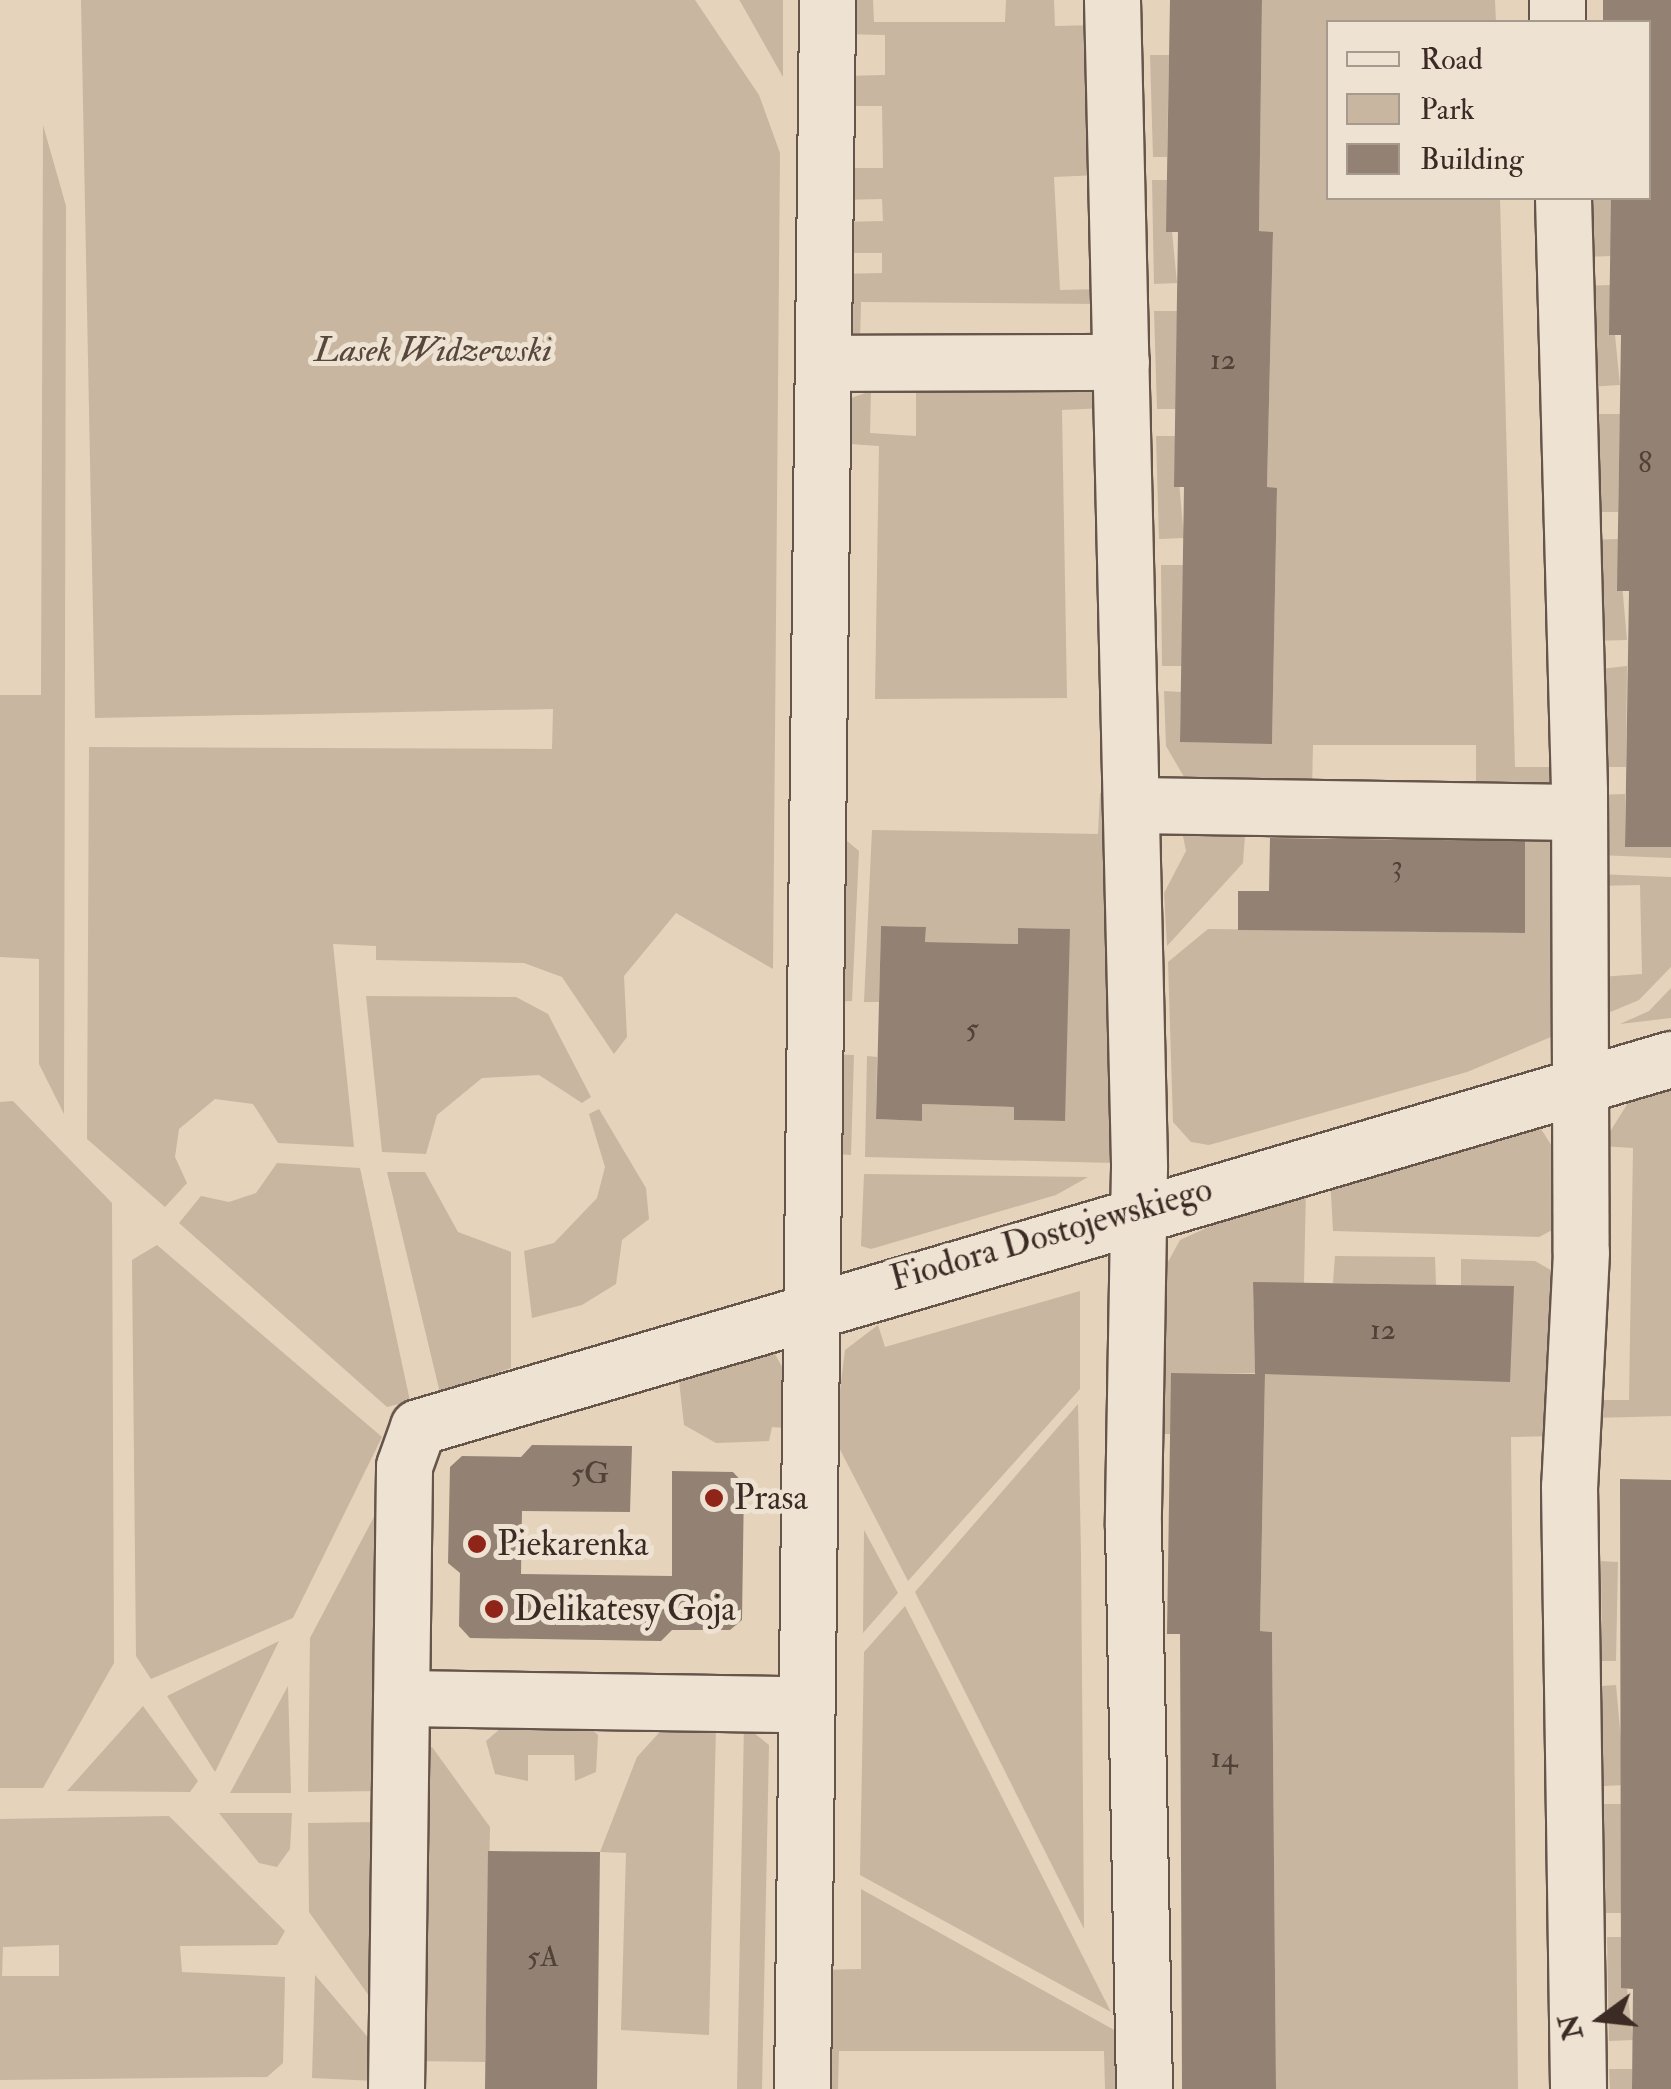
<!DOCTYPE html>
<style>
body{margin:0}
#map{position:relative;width:1671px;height:2089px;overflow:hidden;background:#e5d3bb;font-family:"IM FELL Double Pica",serif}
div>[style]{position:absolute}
.green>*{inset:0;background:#c8b6a1}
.building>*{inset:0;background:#938273}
.roads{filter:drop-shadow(2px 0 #66554a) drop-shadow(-2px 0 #66554a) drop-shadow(0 2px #66554a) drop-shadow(0 -2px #66554a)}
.minor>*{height:55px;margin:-27.5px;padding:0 27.5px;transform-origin:27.5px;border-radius:27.5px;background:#eee2d3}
.dots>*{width:28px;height:28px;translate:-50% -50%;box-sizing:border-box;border:5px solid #eee2d3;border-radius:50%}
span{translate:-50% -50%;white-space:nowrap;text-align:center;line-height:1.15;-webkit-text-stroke:10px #eee2d3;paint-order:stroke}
.number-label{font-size:30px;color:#514138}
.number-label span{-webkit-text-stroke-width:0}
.park-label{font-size:35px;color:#57473d;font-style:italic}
.street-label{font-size:35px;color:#3b2b24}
.poi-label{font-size:35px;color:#3b2b24}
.left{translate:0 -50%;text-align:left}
.legend{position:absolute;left:1326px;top:20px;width:325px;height:180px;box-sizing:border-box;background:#eee2d3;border:2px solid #a6998d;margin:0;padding:12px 18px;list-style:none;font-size:30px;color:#3b2b24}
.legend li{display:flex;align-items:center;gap:20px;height:50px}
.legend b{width:50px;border:2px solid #a6998d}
.north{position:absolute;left:1551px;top:1969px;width:100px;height:100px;-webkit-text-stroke:8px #eee2d3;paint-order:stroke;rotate:255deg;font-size:28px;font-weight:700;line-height:40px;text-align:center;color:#3b2b24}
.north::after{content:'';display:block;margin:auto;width:35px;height:45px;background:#3b2b24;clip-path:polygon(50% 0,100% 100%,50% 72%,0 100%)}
</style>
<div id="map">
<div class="green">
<i style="clip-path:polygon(81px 0,695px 0,759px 95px,780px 153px,773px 969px,676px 913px,624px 976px,627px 1037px,614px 1054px,562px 977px,524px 963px,376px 960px,376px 946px,333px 944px,354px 1147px,278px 1143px,253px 1104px,215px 1099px,179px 1129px,175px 1157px,187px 1183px,165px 1207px,87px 1139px,89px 747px,552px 749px,553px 709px,95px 718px)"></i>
<i style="clip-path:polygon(739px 0,783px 0,783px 77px,740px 1px)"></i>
<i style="clip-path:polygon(843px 0,873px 0,874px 22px,1005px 22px,1006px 0,1054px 0,1055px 26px,1099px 25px,1098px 175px,1054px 177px,1060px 290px,1102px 289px,1099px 304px,861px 302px,860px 343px,842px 339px,839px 274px,882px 273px,882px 253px,839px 253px,841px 222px,883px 221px,882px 199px,840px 200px,842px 168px,883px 168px,882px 106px,841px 106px,843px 76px,885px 75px,885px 35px,843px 34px)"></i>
<i style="clip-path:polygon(1262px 0,1495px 0,1496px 22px,1328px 22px,1328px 198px,1500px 198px,1515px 767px,1557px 767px,1551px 783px,1476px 788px,1476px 745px,1313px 745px,1312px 788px,1187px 782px,1166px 746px,1164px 691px,1181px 692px,1180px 742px,1272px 743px,1277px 489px,1267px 487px,1273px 233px,1259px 231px)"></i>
<i style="clip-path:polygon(1150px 55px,1169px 55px,1167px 157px,1153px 157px)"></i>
<i style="clip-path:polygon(43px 125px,66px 206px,64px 1114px,39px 1064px,39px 959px,0 957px,0 695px,41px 695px)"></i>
<i style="clip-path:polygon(1152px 180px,1167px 180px,1177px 283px,1154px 284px)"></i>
<i style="clip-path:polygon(1581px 198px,1611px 198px,1611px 256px,1583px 257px)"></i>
<i style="clip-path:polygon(1610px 285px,1620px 385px,1586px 387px,1583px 286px)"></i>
<i style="clip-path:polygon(1154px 311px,1177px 311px,1176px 409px,1157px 409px)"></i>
<i style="clip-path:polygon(916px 378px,1097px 382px,1105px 408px,1062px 410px,1067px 698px,875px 699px,879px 446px,836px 443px,837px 403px,871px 391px,870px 433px,916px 436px)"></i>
<i style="clip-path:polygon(1587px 414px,1620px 414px,1618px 512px,1589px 512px)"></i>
<i style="clip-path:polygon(1156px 436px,1175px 436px,1184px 538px,1159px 539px)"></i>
<i style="clip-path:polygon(1618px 539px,1627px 640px,1592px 641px,1590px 540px)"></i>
<i style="clip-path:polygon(1161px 565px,1183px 565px,1182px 666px,1162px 666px)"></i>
<i style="clip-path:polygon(1627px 666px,1626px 767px,1595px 767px,1592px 670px)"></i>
<i style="clip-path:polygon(1100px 793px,1109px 797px,1115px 1163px,865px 1157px,867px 1056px,877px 1057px,876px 1119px,921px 1121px,922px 1104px,1014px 1107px,1014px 1120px,1064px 1121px,1069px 929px,1018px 928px,1018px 944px,925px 942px,926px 927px,881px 926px,879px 1002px,864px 1002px,872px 830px,1098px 834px)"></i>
<i style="clip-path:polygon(1625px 794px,1625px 847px,1671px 847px,1671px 858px,1597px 855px,1597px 795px)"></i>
<i style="clip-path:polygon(1479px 824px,1553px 838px,1563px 1032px,1467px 1072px,1209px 1145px,1191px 1142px,1173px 1122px,1168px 962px,1208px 929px,1524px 933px,1525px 841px,1481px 840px)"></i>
<i style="clip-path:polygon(830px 827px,859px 851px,852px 1001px,827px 1002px)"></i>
<i style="clip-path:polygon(1245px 835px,1243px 863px,1167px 946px,1164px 893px,1186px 851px,1183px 836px)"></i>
<i style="clip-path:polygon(1598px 874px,1671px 877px,1671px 967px,1639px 1000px,1601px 1016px,1600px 977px,1642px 974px,1640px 885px,1597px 886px)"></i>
<i style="clip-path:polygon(1671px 988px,1671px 1018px,1620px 1024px,1649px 1011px)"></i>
<i style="clip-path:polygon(366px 996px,516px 997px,548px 1014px,591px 1097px,582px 1103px,539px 1075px,482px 1078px,437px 1115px,426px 1154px,382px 1152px)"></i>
<i style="clip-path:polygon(827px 1054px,854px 1055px,851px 1155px,825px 1153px)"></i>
<i style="clip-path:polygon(1671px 1080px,1671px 1416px,1591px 1418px,1591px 1400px,1629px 1400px,1633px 1148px,1601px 1146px,1628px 1103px)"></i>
<i style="clip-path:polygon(13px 1101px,112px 1203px,114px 1663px,43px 1788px,0 1788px,0 1102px)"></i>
<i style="clip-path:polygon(599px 1109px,646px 1188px,649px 1219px,622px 1240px,616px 1284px,582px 1305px,532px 1318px,524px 1251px,554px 1243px,597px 1198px,605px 1167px,589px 1114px)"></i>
<i style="clip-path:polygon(1516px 1127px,1541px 1129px,1555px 1151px,1558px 1227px,1539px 1237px,1333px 1231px,1330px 1175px)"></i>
<i style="clip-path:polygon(277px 1163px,360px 1168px,410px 1401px,387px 1407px,179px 1223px,201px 1196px,229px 1202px,256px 1193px)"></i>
<i style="clip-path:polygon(387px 1172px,425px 1172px,458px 1232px,511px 1252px,511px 1368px,440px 1393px)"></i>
<i style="clip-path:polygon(864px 1174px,1088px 1177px,1056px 1195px,871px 1249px,861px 1246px)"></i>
<i style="clip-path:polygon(1306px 1187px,1304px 1283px,1253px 1283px,1255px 1373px,1172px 1373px,1171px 1434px,1163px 1434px,1163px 1271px,1180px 1240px,1224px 1220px,1223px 1210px)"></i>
<i style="clip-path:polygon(157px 1245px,382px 1437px,293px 1618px,151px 1679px,136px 1656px,132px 1260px)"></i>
<i style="clip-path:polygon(1335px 1256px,1435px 1257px,1436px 1285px,1333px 1283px)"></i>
<i style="clip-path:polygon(1461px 1259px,1535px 1261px,1556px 1273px,1553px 1436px,1511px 1437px,1518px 2089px,1276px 2089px,1272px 1632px,1260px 1631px,1265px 1374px,1461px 1285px)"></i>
<i style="clip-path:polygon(1080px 1291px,1080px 1389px,908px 1581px,834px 1438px,845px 1350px,878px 1325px,885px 1347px)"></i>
<i style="clip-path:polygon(771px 1347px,785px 1372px,784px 1428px,772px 1427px,769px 1441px,716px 1443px,684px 1425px,678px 1372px)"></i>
<i style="clip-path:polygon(1078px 1404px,1081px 1555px,1084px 1929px,915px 1592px)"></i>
<i style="clip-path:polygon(385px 1496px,380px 1791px,308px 1792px,310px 1638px)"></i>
<i style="clip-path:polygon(864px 1530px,898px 1593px,863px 1633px)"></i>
<i style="clip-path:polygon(1601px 1561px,1618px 1562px,1616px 1661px,1602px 1661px)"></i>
<i style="clip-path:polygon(905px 1606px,1111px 2012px,860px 1875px,864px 1652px)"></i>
<i style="clip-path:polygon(279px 1641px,215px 1772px,167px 1696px)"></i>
<i style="clip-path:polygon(1616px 1685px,1625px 1785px,1603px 1786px,1601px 1686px)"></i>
<i style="clip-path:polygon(288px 1686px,291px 1793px,230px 1793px)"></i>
<i style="clip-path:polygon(143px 1706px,198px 1781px,190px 1792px,67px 1791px)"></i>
<i style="clip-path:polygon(509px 1721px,584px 1722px,598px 1735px,596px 1772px,575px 1781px,574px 1755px,528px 1755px,528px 1781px,495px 1774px,486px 1741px)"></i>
<i style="clip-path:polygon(666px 1725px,716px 1725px,709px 2035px,621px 2030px,626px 1853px,600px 1852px,637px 1757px)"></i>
<i style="clip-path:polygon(744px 1725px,769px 1745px,762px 2089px,737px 2089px)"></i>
<i style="clip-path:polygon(432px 1747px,490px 1827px,485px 2062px,416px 2061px,423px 1753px)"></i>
<i style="clip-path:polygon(1603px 1804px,1624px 1804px,1622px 1913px,1606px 1913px)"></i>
<i style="clip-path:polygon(219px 1813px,292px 1813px,290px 1849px,277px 1867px,259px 1863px)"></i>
<i style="clip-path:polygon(evenodd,169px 1816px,285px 1931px,277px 1945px,180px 1946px,182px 1972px,285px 1977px,283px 2063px,267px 2077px,0 2080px,0 1819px,169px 1816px,59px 1945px,59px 1976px,2px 1976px,3px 1947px,59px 1945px)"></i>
<i style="clip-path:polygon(377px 1822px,377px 2007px,309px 1912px,308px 1823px)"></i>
<i style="clip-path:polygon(861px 1889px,1125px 2036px,1119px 2089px,1105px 2089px,1104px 2051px,839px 2051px,838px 2089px,819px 2089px,818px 1970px,861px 1969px)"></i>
<i style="clip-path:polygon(1607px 1937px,1621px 1937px,1633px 2040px,1609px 2041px)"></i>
<i style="clip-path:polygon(315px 1975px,377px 2048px,375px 2081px,312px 2078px)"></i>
<i style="clip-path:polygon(1609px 2069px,1632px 2069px,1632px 2089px,1610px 2089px)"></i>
</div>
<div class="building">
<i style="clip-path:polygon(1170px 0,1262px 0,1259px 231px,1273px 232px,1267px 487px,1277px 488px,1272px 744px,1180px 742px,1184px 487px,1174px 487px,1178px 232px,1166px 232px)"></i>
<i style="clip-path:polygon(1603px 0,1671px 0,1671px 847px,1625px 847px,1629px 591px,1617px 591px,1621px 335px,1609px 335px,1611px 198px,1648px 198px,1648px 22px,1603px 22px)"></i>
<i style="clip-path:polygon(1270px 838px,1525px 841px,1525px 933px,1238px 930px,1238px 891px,1269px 891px)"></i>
<i style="clip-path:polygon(881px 926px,926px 927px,925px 942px,1018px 944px,1018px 928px,1070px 929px,1065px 1121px,1014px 1120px,1014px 1107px,922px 1104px,922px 1121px,876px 1119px)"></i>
<i style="clip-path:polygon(1253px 1282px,1514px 1286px,1510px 1382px,1265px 1374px,1260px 1631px,1272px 1632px,1276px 2089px,1182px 2089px,1180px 1634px,1167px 1634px,1171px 1373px,1255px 1374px)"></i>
<i style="clip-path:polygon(532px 1445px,632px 1446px,630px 1512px,522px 1511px,521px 1574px,672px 1576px,672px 1471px,733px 1472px,744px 1484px,742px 1620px,730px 1630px,672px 1630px,661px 1641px,470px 1638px,459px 1626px,460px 1573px,448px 1563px,450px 1467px,462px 1456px,521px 1457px)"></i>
<i style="clip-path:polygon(1620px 1479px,1671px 1480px,1671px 2089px,1632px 2089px,1633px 1989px,1621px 1988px)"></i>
<i style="clip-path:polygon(488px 1851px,600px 1852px,597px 2089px,485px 2089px)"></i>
</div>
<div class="roads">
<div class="minor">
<i style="left:1112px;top:0;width:1167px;rotate:88.67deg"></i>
<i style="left:1139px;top:1167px;width:359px;rotate:91deg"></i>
<i style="left:1133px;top:1526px;width:563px;rotate:88.88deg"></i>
<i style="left:1557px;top:0;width:22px;rotate:90deg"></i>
<i style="left:1563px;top:198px;width:593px;rotate:88.45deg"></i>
<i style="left:1579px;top:791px;width:461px;rotate:89.8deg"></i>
<i style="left:1581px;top:1252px;width:234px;rotate:92.9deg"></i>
<i style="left:1569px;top:1486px;width:603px;rotate:89.14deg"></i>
<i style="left:825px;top:363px;width:296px;rotate:-0.2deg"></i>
<i style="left:1132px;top:805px;width:446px;rotate:0.9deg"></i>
<i style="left:401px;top:1698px;width:400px;rotate:0.9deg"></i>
<i style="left:396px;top:2089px;width:623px;rotate:-89.26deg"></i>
<i style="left:404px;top:1466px;width:41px;rotate:-70.3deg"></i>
<i style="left:418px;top:1427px;width:1306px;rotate:-16.37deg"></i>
<i style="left:802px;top:2089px;width:2089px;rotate:-89.31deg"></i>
</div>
</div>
<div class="dots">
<i style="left:714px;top:1498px;background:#8f2418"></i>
<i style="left:477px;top:1544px;background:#8f2418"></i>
<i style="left:494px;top:1609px;background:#8f2418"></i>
</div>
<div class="number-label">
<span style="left:1223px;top:360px">12</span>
<span style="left:1645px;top:463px">8</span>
<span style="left:1397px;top:866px">3</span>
<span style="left:972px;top:1029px">5</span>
<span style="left:1383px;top:1330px">12</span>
<span style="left:590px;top:1474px">5G</span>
<span style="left:1224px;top:1758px">14</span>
<span style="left:543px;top:1957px">5A</span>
</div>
<div class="park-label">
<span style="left:433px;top:350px">Lasek Widzewski</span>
</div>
<div class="street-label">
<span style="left:1051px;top:1234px;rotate:-16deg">Fiodora Dostojewskiego</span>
</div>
<div class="poi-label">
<span class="left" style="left:734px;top:1498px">Prasa</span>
<span class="left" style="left:497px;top:1544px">Piekarenka</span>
<span class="left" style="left:514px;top:1609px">Delikatesy Goja</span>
</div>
<ul class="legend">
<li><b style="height:12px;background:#eee2d3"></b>Road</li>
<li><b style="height:28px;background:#c8b6a1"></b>Park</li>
<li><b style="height:28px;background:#938273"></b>Building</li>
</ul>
<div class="north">N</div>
</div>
